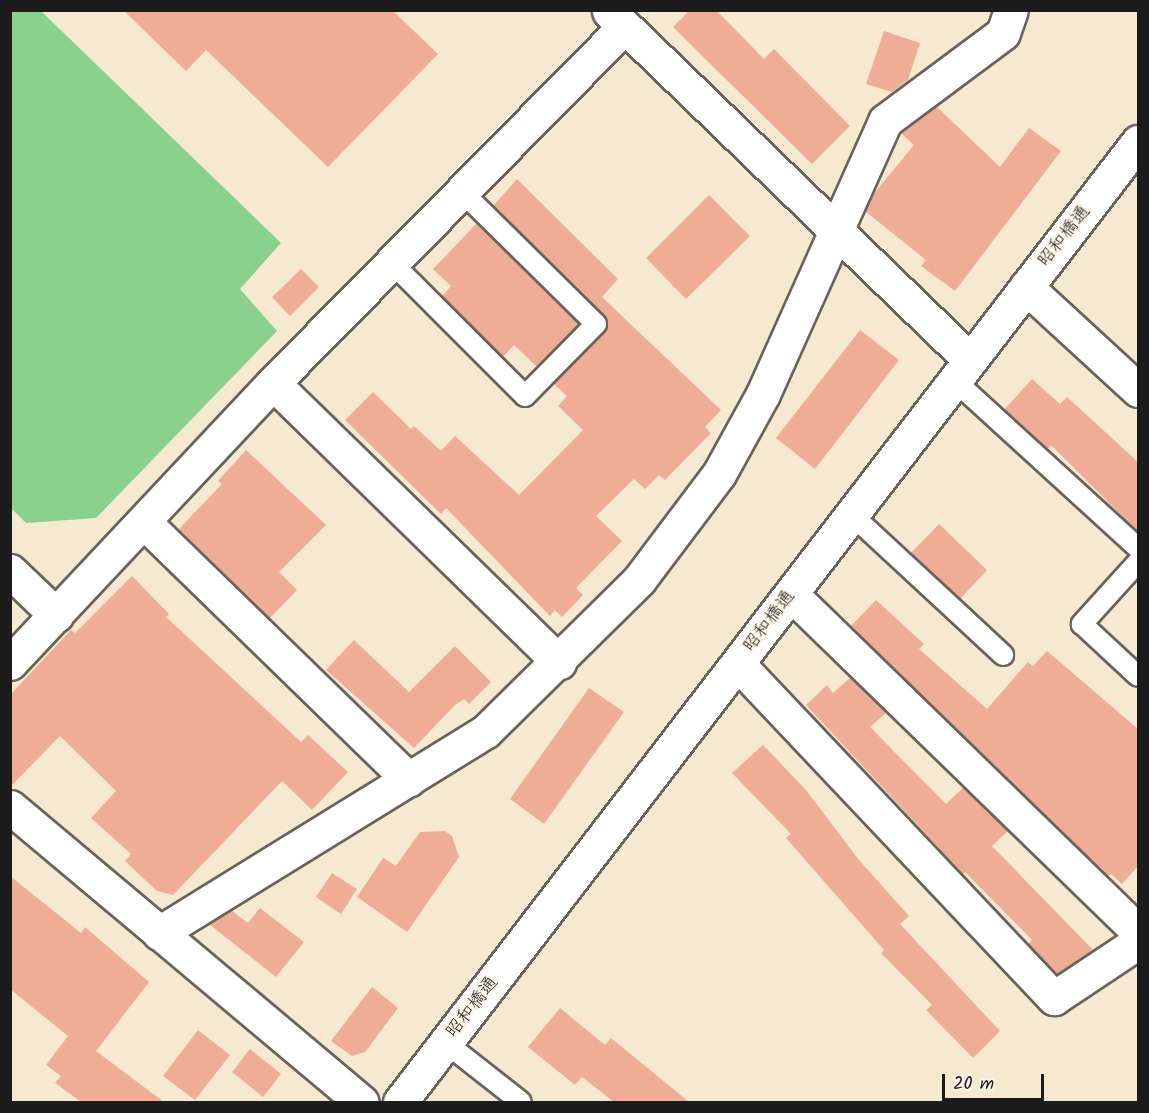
<!DOCTYPE html>
<meta charset="utf-8">
<style>
body{margin:0}
#map{position:relative;width:1149px;height:1113px;overflow:hidden;background:#f5e9d0;font-family:Kalam,"Klee One",sans-serif}
div>[style]{position:absolute}
.green>*{inset:0;background:#88d28e}
.building>*{inset:0;background:#f0ad96}
.roads{filter:drop-shadow(2px 0 #68645b) drop-shadow(-2px 0 #68645b) drop-shadow(0 2px #68645b) drop-shadow(0 -2px #68645b)}
.service>*{height:20px;margin:-10px;padding:0 10px;transform-origin:10px;border-radius:10px;background:#fff}
.minor>*{height:33px;margin:-16.5px;padding:0 16.5px;transform-origin:16.5px;border-radius:16.5px;background:#fff}
span{translate:-50% -50%;white-space:nowrap;text-align:center;line-height:1.15;-webkit-text-stroke:4.5px #fcf5e5;paint-order:stroke}
.street-label{font-size:18px;color:#1c1c1c}
.frame{position:absolute;inset:0;border:12px solid #1c1c1c;pointer-events:none}
.scale{position:absolute;left:942px;top:1074px;width:102px;height:27px;box-sizing:border-box;border:3px solid #1c1c1c;border-top:0;padding-left:8px;font-size:18px;line-height:21px;white-space:nowrap;color:#1c1c1c;-webkit-text-stroke:4px #fcf5e5;paint-order:stroke}
</style>
<div id="map">
<div class="green">
<i style="clip-path:polygon(10px 11px,41px 11px,281px 243px,240px 289px,277px 331px,96px 518px,26px 523px,11px 508px)"></i>
</div>
<div class="building">
<i style="clip-path:polygon(123px 10px,392px 10px,438px 54px,328px 167px,206px 50px,186px 71px)"></i>
<i style="clip-path:polygon(690px 10px,716px 10px,764px 59px,774px 49px,850px 126px,812px 164px,673px 27px)"></i>
<i style="clip-path:polygon(884px 31px,920px 43px,908px 80px,892px 92px,866px 84px)"></i>
<i style="clip-path:polygon(936px 106px,1000px 167px,1029px 128px,1061px 151px,955px 291px,921px 266px,926px 260px,865px 211px,871px 197px,914px 145px,901px 133px)"></i>
<i style="clip-path:polygon(517px 179px,618px 279px,602px 297px,721px 410px,705px 427px,711px 433px,665px 480px,659px 475px,645px 489px,634px 479px,596px 516px,622px 541px,576px 588px,583px 595px,562px 617px,555px 610px,550px 616px,446px 508px,441px 514px,345px 420px,373px 392px,411px 429px,414px 426px,441px 451px,455px 436px,519px 495px,583px 430px,558px 406px,567px 396px,554px 384px,605px 332px,608px 321px,493px 206px)"></i>
<i style="clip-path:polygon(709px 195px,750px 236px,686px 299px,646px 258px)"></i>
<i style="clip-path:polygon(477px 223px,579px 324px,537px 367px,514px 345px,503px 357px,442px 296px,451px 286px,433px 269px)"></i>
<i style="clip-path:polygon(301px 269px,319px 287px,290px 316px,272px 297px)"></i>
<i style="clip-path:polygon(860px 330px,899px 360px,815px 469px,776px 438px)"></i>
<i style="clip-path:polygon(1032px 379px,1060px 404px,1067px 397px,1138px 462px,1138px 532px,1051px 445px,1048px 449px,1004px 410px)"></i>
<i style="clip-path:polygon(246px 450px,326px 525px,279px 572px,297px 590px,270px 618px,179px 529px,222px 484px,218px 481px)"></i>
<i style="clip-path:polygon(939px 524px,987px 570px,960px 599px,911px 553px)"></i>
<i style="clip-path:polygon(132px 576px,169px 614px,166px 617px,301px 742px,308px 735px,348px 772px,312px 810px,282px 781px,173px 895px,157px 891px,125px 861px,131px 854px,91px 818px,116px 791px,60px 736px,10px 787px,10px 695px,71px 630px,75px 633px)"></i>
<i style="clip-path:polygon(876px 600px,924px 644px,919px 649px,987px 709px,1028px 662px,1033px 666px,1047px 651px,1138px 729px,1138px 866px,1122px 884px,1111px 874px,1108px 876px,851px 626px)"></i>
<i style="clip-path:polygon(354px 640px,409px 692px,455px 646px,491px 682px,469px 704px,464px 699px,455px 705px,414px 748px,326px 670px)"></i>
<i style="clip-path:polygon(850px 678px,886px 713px,870px 727px,946px 804px,963px 788px,1008px 831px,992px 846px,1093px 950px,1057px 974px,1028px 944px,1032px 940px,965px 872px,963px 874px,806px 705px,827px 685px,833px 693px)"></i>
<i style="clip-path:polygon(589px 688px,624px 712px,544px 824px,510px 799px)"></i>
<i style="clip-path:polygon(763px 745px,806px 790px,859px 860px,909px 916px,900px 924px,1000px 1031px,973px 1058px,926px 1010px,932px 1005px,881px 953px,884px 950px,786px 838px,791px 834px,732px 773px)"></i>
<i style="clip-path:polygon(445px 831px,452px 836px,459px 857px,407px 932px,357px 897px,383px 858px,396px 866px,420px 832px)"></i>
<i style="clip-path:polygon(332px 873px,357px 889px,341px 914px,316px 897px)"></i>
<i style="clip-path:polygon(10px 876px,81px 933px,85px 927px,149px 982px,96px 1051px,164px 1102px,81px 1102px,55px 1083px,61px 1076px,46px 1065px,68px 1036px,10px 989px)"></i>
<i style="clip-path:polygon(260px 908px,304px 942px,276px 977px,209px 924px,231px 910px,248px 923px)"></i>
<i style="clip-path:polygon(372px 987px,398px 1008px,365px 1052px,352px 1056px,331px 1041px)"></i>
<i style="clip-path:polygon(560px 1008px,605px 1045px,611px 1038px,689px 1102px,614px 1102px,582px 1077px,575px 1085px,528px 1047px)"></i>
<i style="clip-path:polygon(198px 1030px,230px 1055px,195px 1100px,163px 1076px)"></i>
<i style="clip-path:polygon(250px 1049px,281px 1074px,263px 1097px,232px 1072px)"></i>
</div>
<div class="roads">
<div class="service">
<i style="left:392px;top:263px;width:188px;rotate:45deg"></i>
<i style="left:525px;top:396px;width:101px;rotate:-45.4deg"></i>
<i style="left:596px;top:324px;width:188px;rotate:-135.4deg"></i>
<i style="left:954px;top:380px;width:249px;rotate:42.4deg"></i>
<i style="left:852px;top:515px;width:206px;rotate:42.8deg"></i>
<i style="left:1138px;top:562px;width:84px;rotate:132.1deg"></i>
<i style="left:1082px;top:624px;width:76px;rotate:42.9deg"></i>
<i style="left:446px;top:1043px;width:95px;rotate:38.2deg"></i>
</div>
<div class="minor">
<i style="left:609px;top:11px;width:502px;rotate:44.03deg"></i>
<i style="left:1026px;top:287px;width:152px;rotate:42.6deg"></i>
<i style="left:273px;top:383px;width:400px;rotate:44.3deg"></i>
<i style="left:145px;top:523px;width:368px;rotate:44.2deg"></i>
<i style="left:10px;top:571px;width:64px;rotate:43.7deg"></i>
<i style="left:791px;top:594px;width:484px;rotate:44.2deg"></i>
<i style="left:10px;top:663px;width:384px;rotate:-46.8deg"></i>
<i style="left:273px;top:383px;width:501px;rotate:-45.4deg"></i>
<i style="left:738px;top:664px;width:460px;rotate:46.6deg"></i>
<i style="left:1054px;top:998px;width:101px;rotate:-33.7deg"></i>
<i style="left:10px;top:807px;width:459px;rotate:40deg"></i>
<i style="left:159px;top:933px;width:384px;rotate:-31.7deg"></i>
<i style="left:486px;top:731px;width:215px;rotate:-44.6deg"></i>
<i style="left:639px;top:580px;width:133px;rotate:-53deg"></i>
<i style="left:719px;top:474px;width:91px;rotate:-61.2deg"></i>
<i style="left:763px;top:394px;width:299px;rotate:-65.9deg"></i>
<i style="left:885px;top:121px;width:147px;rotate:-36.7deg"></i>
<i style="left:1003px;top:33px;width:24px;rotate:-71deg"></i>
<i style="left:400px;top:1102px;width:1211px;rotate:-52.45deg"></i>
</div>
</div>
<div class="street-label">
<span style="left:1065px;top:237px;rotate:-52deg">昭和橋通</span>
<span style="left:770px;top:622px;rotate:-53deg">昭和橋通</span>
<span style="left:473px;top:1008px;rotate:-52deg">昭和橋通</span>
</div>
<div class="frame"></div>
<div class="scale">20 m</div>
</div>
